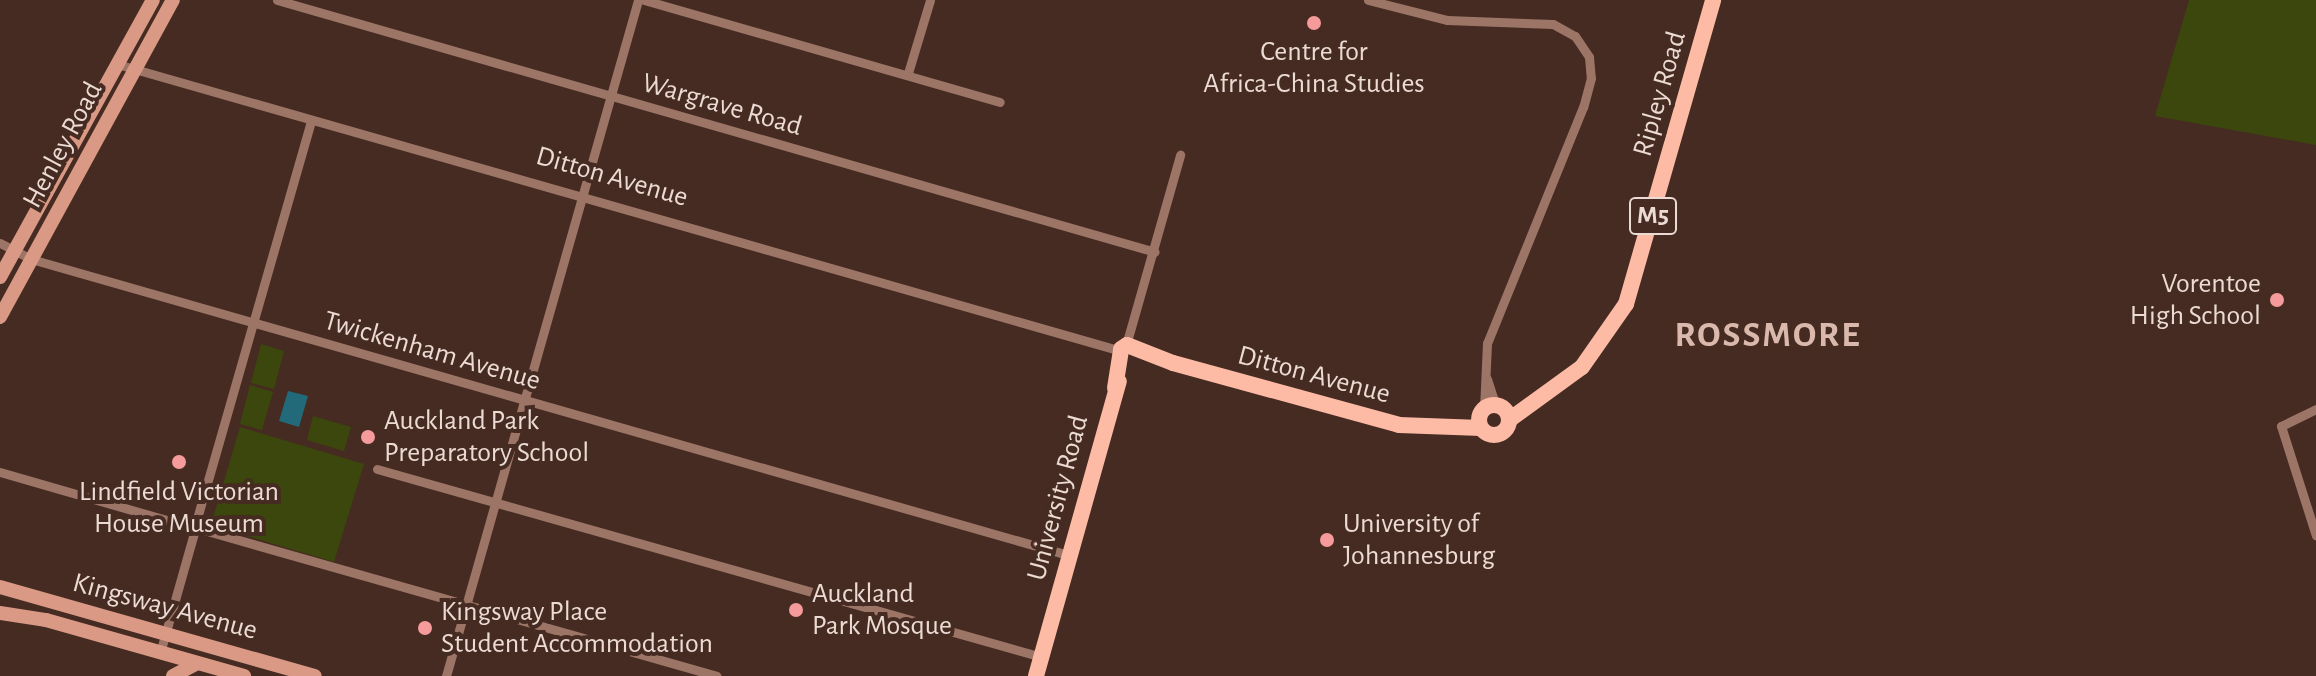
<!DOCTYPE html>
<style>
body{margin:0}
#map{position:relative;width:2316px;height:676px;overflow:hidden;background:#452b21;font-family:"Alegreya Sans",sans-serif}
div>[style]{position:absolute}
.green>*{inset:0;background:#3c470d}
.water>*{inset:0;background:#226a7a}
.street>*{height:9px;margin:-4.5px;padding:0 4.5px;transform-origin:4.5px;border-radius:4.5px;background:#9d7567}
.secondary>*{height:14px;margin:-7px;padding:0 7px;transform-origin:7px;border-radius:7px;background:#d99984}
.primary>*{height:16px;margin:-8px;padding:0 8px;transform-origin:8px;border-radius:8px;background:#fdbaa5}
.primary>.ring{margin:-8px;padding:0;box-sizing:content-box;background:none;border:16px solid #fdbaa5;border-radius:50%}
.dots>*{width:22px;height:22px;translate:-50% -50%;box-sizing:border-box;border:4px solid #452b21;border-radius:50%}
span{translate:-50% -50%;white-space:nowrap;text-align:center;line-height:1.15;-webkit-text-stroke:8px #452b21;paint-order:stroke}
.shield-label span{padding:2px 6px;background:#452b21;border:2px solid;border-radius:6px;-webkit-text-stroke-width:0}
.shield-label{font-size:26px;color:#ecdbd4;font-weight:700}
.poi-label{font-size:28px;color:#ecdbd4}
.right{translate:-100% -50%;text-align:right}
.left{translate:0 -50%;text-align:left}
.street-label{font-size:28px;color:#ecdbd4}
.district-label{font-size:36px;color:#dab8ab;font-weight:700;letter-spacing:2px}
</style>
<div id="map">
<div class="green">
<i style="clip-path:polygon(2189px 0,2316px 0,2316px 145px,2155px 116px)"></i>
<i style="clip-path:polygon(261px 344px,284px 351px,274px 389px,251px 383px)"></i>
<i style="clip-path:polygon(250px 385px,273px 392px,262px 430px,240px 424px)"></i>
<i style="clip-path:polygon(313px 416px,351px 427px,344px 451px,307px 440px)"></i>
<i style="clip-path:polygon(240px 427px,364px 464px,334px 562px,211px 525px)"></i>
</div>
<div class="water">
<i style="clip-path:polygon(288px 391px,308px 396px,299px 427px,279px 421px)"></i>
</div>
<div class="street">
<i style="left:277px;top:0;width:913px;rotate:16.01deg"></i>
<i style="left:644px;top:0;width:370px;rotate:16deg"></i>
<i style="left:1368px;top:0;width:81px;rotate:14.2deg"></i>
<i style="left:1447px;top:20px;width:106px;rotate:2.2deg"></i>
<i style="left:1553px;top:24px;width:25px;rotate:29deg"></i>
<i style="left:1575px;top:36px;width:25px;rotate:56deg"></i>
<i style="left:1589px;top:57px;width:21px;rotate:85deg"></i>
<i style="left:1591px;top:78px;width:30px;rotate:105deg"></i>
<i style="left:1583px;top:107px;width:255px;rotate:112.1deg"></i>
<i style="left:1487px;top:343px;width:66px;rotate:92.6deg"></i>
<i style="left:117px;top:64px;width:1044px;rotate:15.95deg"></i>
<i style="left:908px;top:73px;width:76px;rotate:-73.2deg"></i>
<i style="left:0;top:243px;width:35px;rotate:27deg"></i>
<i style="left:31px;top:259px;width:1078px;rotate:15.93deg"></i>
<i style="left:1126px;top:345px;width:198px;rotate:-74.1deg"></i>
<i style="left:1487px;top:379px;width:28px;rotate:72deg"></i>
<i style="left:2316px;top:409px;width:39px;rotate:154deg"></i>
<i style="left:2281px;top:426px;width:115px;rotate:72.3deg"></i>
<i style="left:377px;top:469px;width:691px;rotate:15.79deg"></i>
<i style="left:0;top:472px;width:198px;rotate:16.1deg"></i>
<i style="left:196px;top:522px;width:417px;rotate:-74deg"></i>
<i style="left:200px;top:529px;width:537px;rotate:15.87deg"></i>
<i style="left:160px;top:653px;width:125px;rotate:-74.2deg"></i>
<i style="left:446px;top:676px;width:703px;rotate:-74.14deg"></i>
</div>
<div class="secondary">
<i style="left:0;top:277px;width:316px;rotate:-61.1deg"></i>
<i style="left:0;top:317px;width:361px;rotate:-61.4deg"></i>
<i style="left:0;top:587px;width:327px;rotate:15.8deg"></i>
<i style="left:0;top:613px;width:47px;rotate:8.7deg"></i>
<i style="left:46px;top:620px;width:206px;rotate:15.8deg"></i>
<i style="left:173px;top:676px;width:27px;rotate:-28deg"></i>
</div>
<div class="primary">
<i style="left:1115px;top:388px;width:39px;rotate:-81deg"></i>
<i style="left:1121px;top:349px;width:7px;rotate:-34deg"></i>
<i style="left:1127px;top:345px;width:49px;rotate:21.4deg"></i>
<i style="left:1173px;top:363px;width:234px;rotate:15.3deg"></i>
<i style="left:1399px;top:425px;width:82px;rotate:2.1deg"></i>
<i class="ring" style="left:1479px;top:405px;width:14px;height:14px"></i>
<i style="left:1509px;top:420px;width:90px;rotate:-36deg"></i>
<i style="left:1582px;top:367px;width:77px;rotate:-55.1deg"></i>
<i style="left:1626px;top:304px;width:316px;rotate:-74deg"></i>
<i style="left:1036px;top:676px;width:306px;rotate:-74.3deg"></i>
</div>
<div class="dots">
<i style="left:1314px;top:23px;background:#f59b9c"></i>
<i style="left:2277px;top:300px;background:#f59b9c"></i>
<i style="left:368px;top:437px;background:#f59b9c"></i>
<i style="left:179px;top:462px;background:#f59b9c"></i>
<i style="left:1327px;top:540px;background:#f59b9c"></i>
<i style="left:796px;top:610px;background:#f59b9c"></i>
<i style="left:425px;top:628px;background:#f59b9c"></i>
</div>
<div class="shield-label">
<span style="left:1653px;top:216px">M5</span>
</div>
<div class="poi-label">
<span style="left:1314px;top:68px">Centre for<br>Africa-China Studies</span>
<span class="right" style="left:2261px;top:300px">Vorentoe<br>High School</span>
<span class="left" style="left:384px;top:437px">Auckland Park<br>Preparatory School</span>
<span style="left:179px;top:508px">Lindfield Victorian<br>House Museum</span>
<span class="left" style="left:1343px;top:540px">University of<br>Johannesburg</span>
<span class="left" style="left:812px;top:610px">Auckland<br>Park Mosque</span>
<span class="left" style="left:441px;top:628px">Kingsway Place<br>Student Accommodation</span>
</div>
<div class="street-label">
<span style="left:1660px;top:94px;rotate:-74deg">Ripley Road</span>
<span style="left:722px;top:105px;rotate:16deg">Wargrave Road</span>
<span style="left:63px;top:145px;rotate:-62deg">Henley Road</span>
<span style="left:612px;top:177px;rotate:16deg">Ditton Avenue</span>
<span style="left:432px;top:351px;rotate:16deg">Twickenham Avenue</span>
<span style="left:1314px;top:375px;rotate:15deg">Ditton Avenue</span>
<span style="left:1058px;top:498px;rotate:-75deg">University Road</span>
<span style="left:165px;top:607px;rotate:15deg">Kingsway Avenue</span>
</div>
<div class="district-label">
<span style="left:1768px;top:336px">ROSSMORE</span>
</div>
</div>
